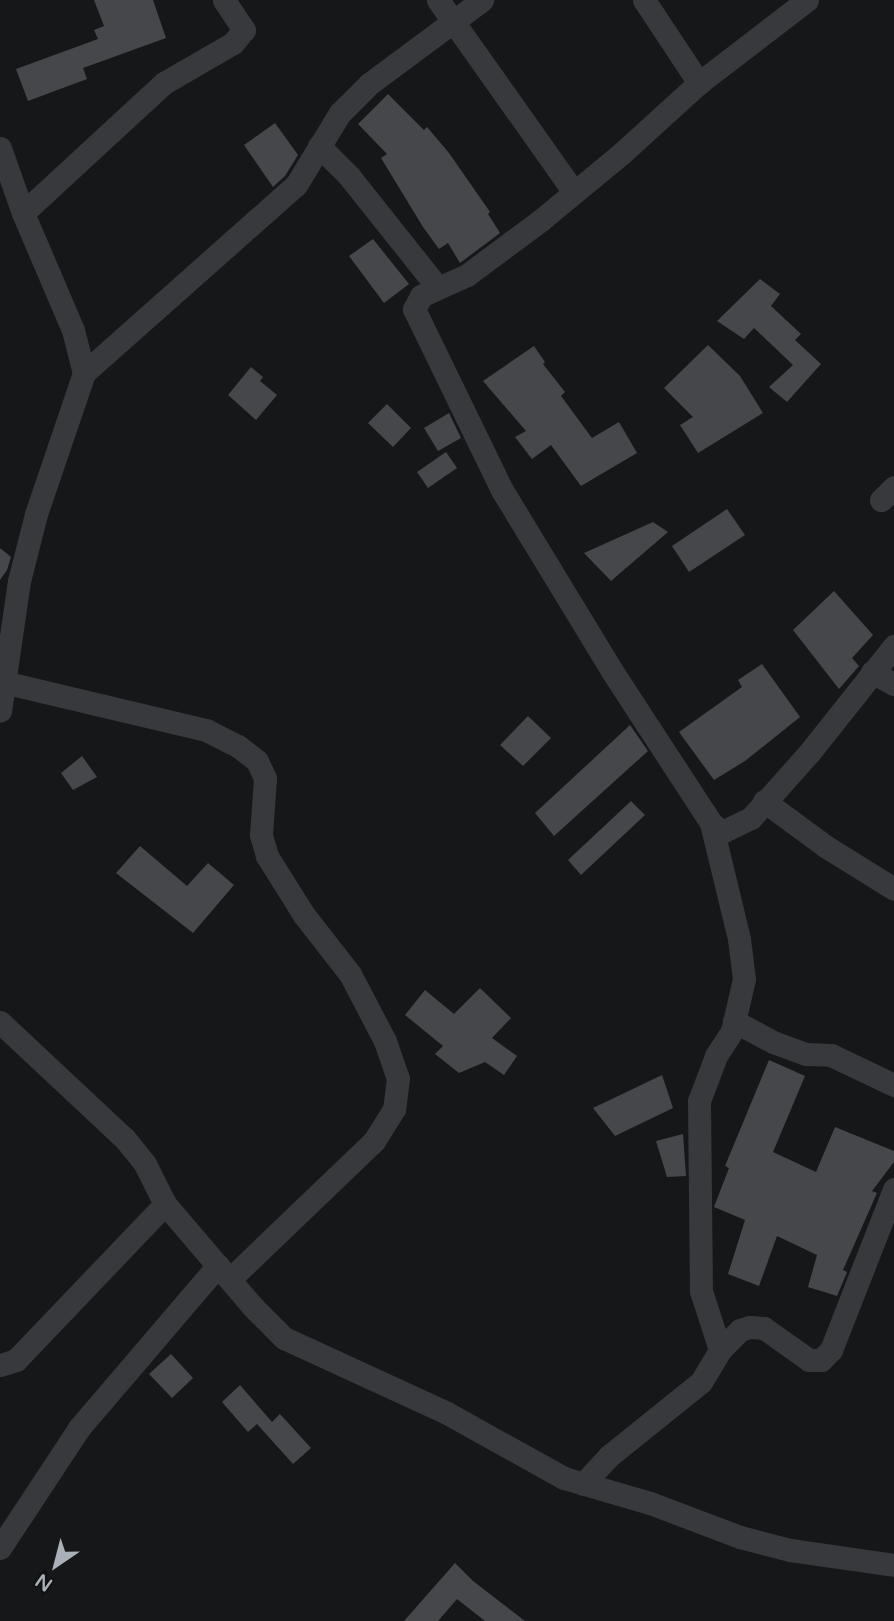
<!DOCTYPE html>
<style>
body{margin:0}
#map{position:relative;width:894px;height:1621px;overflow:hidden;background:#161718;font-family:"Varela Round",sans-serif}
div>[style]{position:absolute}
.building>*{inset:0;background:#45474b}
.minor>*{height:23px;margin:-11.5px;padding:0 11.5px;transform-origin:11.5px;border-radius:11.5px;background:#37393d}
span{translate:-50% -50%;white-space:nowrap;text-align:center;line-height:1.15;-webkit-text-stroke:6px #111213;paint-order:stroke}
.north{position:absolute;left:21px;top:1530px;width:70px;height:70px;-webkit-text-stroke:5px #111213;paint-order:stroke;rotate:215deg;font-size:19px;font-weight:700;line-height:28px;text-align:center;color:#a9b0b8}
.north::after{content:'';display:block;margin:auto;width:24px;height:32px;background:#a9b0b8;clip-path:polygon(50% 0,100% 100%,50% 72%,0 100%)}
</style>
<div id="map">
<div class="building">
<i style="clip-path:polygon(94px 0,153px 0,166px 38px,83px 68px,87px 79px,28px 101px,16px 69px,98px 39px,94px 30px,104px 26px)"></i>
<i style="clip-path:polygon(388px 94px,424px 130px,427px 127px,449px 153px,490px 212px,488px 214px,500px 233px,460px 263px,448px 243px,439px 249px,423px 227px,381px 158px,387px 154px,358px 124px)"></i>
<i style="clip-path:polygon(275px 123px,298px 155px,285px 176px,273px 187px,244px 145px)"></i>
<i style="clip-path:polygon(373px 239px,409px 284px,384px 303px,349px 256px)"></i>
<i style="clip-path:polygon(760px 279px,780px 294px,771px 306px,801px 334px,795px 340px,821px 364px,787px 402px,769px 387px,793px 365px,754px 328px,744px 339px,717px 321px)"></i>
<i style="clip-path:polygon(708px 345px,740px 376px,763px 413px,698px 453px,680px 425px,693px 417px,664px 388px)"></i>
<i style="clip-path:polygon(534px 346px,545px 362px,543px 364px,565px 392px,561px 396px,592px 438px,619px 422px,637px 453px,581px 486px,551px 445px,532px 459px,515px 437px,526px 431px,483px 381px)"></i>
<i style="clip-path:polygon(251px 367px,263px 377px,260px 381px,277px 395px,256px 420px,228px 395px)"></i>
<i style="clip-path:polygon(387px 404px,411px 428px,393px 447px,368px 423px)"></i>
<i style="clip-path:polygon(449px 413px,461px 438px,438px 451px,424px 428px)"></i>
<i style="clip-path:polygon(446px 452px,457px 468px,428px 488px,417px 472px)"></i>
<i style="clip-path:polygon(727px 509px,745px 535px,689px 572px,672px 546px)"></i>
<i style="clip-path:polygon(653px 522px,668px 532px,611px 581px,584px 553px)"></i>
<i style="clip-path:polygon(0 548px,11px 557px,7px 570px,0 580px)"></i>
<i style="clip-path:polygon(834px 591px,873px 635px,852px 658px,859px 666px,839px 689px,793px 630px)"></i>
<i style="clip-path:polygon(762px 664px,800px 717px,745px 761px,714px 780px,679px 732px,742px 687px,738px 680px)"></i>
<i style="clip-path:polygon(528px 716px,551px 738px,523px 766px,500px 745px)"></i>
<i style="clip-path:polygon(630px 725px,648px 751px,554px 836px,535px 813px)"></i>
<i style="clip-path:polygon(82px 756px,97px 777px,73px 790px,61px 773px)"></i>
<i style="clip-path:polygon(631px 801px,645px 815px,581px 875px,568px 860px)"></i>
<i style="clip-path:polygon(140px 846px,187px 886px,208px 863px,234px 885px,193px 933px,116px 873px)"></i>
<i style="clip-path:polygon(480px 988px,511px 1018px,492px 1038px,517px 1056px,504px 1075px,485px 1062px,459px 1073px,435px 1054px,443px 1046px,405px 1015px,425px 990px,454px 1014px)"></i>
<i style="clip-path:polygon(769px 1060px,805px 1076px,773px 1152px,816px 1172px,835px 1127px,894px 1151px,894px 1162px,872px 1191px,877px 1193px,843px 1270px,847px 1272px,837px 1296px,808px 1287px,817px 1255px,777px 1236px,759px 1286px,728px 1274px,745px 1220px,714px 1207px,729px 1168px,725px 1166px)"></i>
<i style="clip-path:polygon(662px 1075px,673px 1108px,615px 1136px,593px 1108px)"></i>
<i style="clip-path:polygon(683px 1134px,686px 1176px,667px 1177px,656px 1141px)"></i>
<i style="clip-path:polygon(171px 1354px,193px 1378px,172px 1398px,149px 1374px)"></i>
<i style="clip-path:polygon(240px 1385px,272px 1422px,280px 1414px,311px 1448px,293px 1464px,257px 1424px,248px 1432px,222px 1402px)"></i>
<i style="clip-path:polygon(455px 1563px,473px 1581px,525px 1621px,485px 1621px,457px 1599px,438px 1621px,404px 1621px)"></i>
</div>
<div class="minor">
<i style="left:438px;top:0;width:235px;rotate:54.7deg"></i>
<i style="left:644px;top:0;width:100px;rotate:56.5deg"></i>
<i style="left:319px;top:146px;width:42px;rotate:45deg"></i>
<i style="left:349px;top:176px;width:143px;rotate:51.5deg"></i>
<i style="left:438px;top:288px;width:19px;rotate:155deg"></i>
<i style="left:421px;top:296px;width:15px;rotate:118deg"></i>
<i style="left:414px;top:309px;width:201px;rotate:64.1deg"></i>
<i style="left:502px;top:490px;width:212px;rotate:58.7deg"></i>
<i style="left:612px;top:671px;width:181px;rotate:56.9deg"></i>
<i style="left:711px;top:823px;width:14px;rotate:39deg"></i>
<i style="left:722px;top:832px;width:32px;rotate:-26deg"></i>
<i style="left:751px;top:818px;width:87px;rotate:-48.3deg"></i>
<i style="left:809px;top:753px;width:137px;rotate:-51.5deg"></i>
<i style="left:0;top:148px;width:69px;rotate:70.5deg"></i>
<i style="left:23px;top:213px;width:127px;rotate:66.9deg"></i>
<i style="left:73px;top:330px;width:44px;rotate:75.7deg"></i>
<i style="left:84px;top:373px;width:149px;rotate:108.8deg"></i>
<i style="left:36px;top:514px;width:69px;rotate:104.2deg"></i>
<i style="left:19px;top:581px;width:131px;rotate:98.3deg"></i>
<i style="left:23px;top:213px;width:192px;rotate:-42.7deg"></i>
<i style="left:164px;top:83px;width:80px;rotate:-30.1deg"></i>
<i style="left:233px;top:43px;width:17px;rotate:-50deg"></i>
<i style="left:244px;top:30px;width:36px;rotate:-124deg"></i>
<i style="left:438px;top:288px;width:32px;rotate:-24deg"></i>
<i style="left:467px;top:275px;width:92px;rotate:-36.6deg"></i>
<i style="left:541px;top:220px;width:105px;rotate:-39.6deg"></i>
<i style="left:622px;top:153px;width:104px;rotate:-42.3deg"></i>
<i style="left:699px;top:83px;width:136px;rotate:-37.5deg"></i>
<i style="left:84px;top:373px;width:283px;rotate:-41.6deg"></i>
<i style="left:296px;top:185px;width:84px;rotate:-58.6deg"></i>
<i style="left:340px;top:113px;width:41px;rotate:-45deg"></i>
<i style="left:369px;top:84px;width:141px;rotate:-36.6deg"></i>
<i style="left:881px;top:500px;width:18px;rotate:-45deg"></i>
<i style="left:872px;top:672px;width:25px;rotate:29deg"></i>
<i style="left:3px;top:682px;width:209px;rotate:13.3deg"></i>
<i style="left:206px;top:730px;width:36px;rotate:27deg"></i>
<i style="left:238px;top:746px;width:24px;rotate:38deg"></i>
<i style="left:257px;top:761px;width:19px;rotate:65deg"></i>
<i style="left:265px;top:778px;width:57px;rotate:94deg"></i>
<i style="left:261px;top:835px;width:22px;rotate:74deg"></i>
<i style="left:267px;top:856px;width:70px;rotate:57.9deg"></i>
<i style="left:304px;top:915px;width:75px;rotate:52.1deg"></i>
<i style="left:350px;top:974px;width:76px;rotate:62.4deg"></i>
<i style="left:385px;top:1041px;width:39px;rotate:71deg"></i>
<i style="left:398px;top:1078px;width:31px;rotate:97deg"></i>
<i style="left:394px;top:1109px;width:38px;rotate:122deg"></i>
<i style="left:374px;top:1141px;width:198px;rotate:136.2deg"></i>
<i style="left:764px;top:801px;width:76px;rotate:36.4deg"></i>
<i style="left:825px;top:846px;width:81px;rotate:31.9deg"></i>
<i style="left:711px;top:823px;width:119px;rotate:76.4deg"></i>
<i style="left:739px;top:939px;width:40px;rotate:82.9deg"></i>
<i style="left:744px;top:979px;width:53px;rotate:103deg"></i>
<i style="left:732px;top:1031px;width:30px;rotate:123deg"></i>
<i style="left:716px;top:1056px;width:48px;rotate:110.7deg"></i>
<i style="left:699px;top:1101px;width:190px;rotate:89.4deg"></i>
<i style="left:701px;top:1291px;width:62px;rotate:72.1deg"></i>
<i style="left:734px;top:1021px;width:44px;rotate:28.3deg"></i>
<i style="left:773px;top:1042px;width:35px;rotate:20deg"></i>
<i style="left:806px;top:1054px;width:25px;rotate:2deg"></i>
<i style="left:831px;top:1055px;width:70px;rotate:25.5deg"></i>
<i style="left:0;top:1022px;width:171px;rotate:43.1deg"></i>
<i style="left:125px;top:1139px;width:32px;rotate:51deg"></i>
<i style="left:145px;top:1164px;width:45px;rotate:63.4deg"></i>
<i style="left:165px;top:1204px;width:134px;rotate:49.5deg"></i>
<i style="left:252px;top:1306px;width:45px;rotate:45deg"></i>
<i style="left:284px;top:1338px;width:179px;rotate:24.7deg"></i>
<i style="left:447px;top:1413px;width:134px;rotate:29.1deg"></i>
<i style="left:564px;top:1478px;width:90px;rotate:16.2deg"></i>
<i style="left:650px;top:1503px;width:96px;rotate:20.7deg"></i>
<i style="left:740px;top:1537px;width:52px;rotate:14.6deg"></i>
<i style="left:790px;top:1550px;width:105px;rotate:8.2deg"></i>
<i style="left:0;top:1365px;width:17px;rotate:-17deg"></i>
<i style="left:16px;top:1360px;width:216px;rotate:-46.3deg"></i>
<i style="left:583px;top:1484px;width:38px;rotate:-47deg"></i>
<i style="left:609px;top:1456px;width:118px;rotate:-38.8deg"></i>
<i style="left:701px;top:1382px;width:37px;rotate:-59deg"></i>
<i style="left:720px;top:1350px;width:28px;rotate:-45deg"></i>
<i style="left:740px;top:1330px;width:10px;rotate:-17deg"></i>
<i style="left:750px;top:1327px;width:14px;rotate:4deg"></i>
<i style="left:764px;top:1328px;width:55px;rotate:35.4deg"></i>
<i style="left:809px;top:1360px;width:12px"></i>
<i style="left:821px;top:1360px;width:14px;rotate:-45deg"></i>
<i style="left:831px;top:1350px;width:173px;rotate:-68.6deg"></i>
<i style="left:0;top:1548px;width:144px;rotate:-56.6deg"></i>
<i style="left:79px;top:1428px;width:214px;rotate:-49.5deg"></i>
</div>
<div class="north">N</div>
</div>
